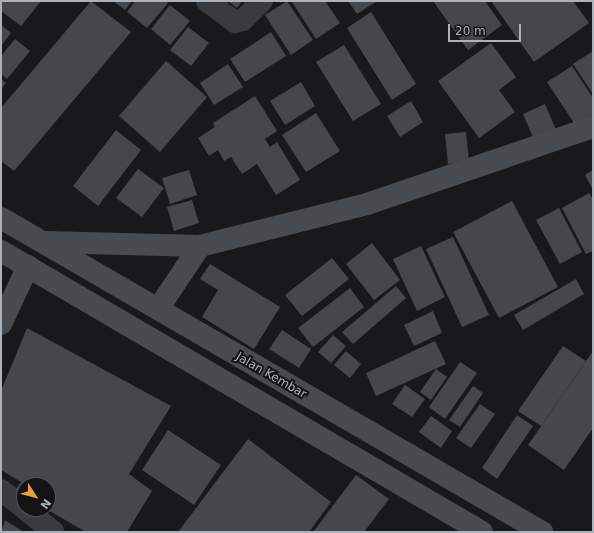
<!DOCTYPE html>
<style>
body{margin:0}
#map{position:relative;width:594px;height:533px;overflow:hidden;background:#19191b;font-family:"DejaVu Sans",sans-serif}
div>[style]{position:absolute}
.building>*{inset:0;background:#45474b}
.street>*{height:22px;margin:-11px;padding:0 11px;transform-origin:11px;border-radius:11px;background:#3a3b3f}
.secondary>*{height:22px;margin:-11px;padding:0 11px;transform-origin:11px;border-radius:11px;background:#484b4f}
span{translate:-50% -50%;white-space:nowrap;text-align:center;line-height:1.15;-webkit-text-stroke:4px #141416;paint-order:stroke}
.street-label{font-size:12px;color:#abb2ba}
.frame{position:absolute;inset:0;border:2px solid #abb2ba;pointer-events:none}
.north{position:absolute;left:16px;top:477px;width:40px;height:40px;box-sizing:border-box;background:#141416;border:1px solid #505358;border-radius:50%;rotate:126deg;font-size:11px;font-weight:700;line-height:16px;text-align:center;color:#abb2ba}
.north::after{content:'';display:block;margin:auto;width:14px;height:18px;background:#ea9d41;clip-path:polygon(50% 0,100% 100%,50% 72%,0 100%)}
.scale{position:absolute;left:448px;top:24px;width:73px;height:18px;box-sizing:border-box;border:2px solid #abb2ba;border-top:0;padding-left:5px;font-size:12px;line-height:14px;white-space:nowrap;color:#abb2ba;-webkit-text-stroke:3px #141416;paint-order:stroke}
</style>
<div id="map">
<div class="building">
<i style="clip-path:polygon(1px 1px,41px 1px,21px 26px,1px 11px)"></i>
<i style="clip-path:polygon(91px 1px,131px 32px,14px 171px,1px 161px,1px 108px)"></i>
<i style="clip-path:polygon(113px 1px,132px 1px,125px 10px)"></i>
<i style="clip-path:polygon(135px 1px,166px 1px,168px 3px,147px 28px,127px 12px)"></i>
<i style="clip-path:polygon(228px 1px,242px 1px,237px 8px)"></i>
<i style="clip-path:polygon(287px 1px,313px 40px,291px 55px,265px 15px)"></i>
<i style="clip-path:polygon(325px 1px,340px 23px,316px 39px,292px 2px)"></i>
<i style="clip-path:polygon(348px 1px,377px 1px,357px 14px)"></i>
<i style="clip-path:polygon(433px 1px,485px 1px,502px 25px,468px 50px)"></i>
<i style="clip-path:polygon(491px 1px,573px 1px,589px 23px,534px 62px)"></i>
<i style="clip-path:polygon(170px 5px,190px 21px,170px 45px,151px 29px)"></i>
<i style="clip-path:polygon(371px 12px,416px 84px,392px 100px,347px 28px)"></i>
<i style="clip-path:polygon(1px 25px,11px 33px,1px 46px)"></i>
<i style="clip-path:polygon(188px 27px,209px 43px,191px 66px,170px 50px)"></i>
<i style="clip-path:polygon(271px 32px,286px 56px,245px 82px,230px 59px)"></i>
<i style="clip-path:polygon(15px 39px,30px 51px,7px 79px,1px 74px,1px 56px)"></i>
<i style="clip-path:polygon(491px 43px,516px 77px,499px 90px,515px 112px,479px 138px,438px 81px)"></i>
<i style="clip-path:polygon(344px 45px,381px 104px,353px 121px,316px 62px)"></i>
<i style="clip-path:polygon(593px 51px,593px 94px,573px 64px)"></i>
<i style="clip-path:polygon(166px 61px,207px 97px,160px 152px,119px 116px)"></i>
<i style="clip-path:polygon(228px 64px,243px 87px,214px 105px,200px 83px)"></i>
<i style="clip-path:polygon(572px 66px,593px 98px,593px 115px,576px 126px,547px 82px)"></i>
<i style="clip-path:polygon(1px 79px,6px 83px,1px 89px)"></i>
<i style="clip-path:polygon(301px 82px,315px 106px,285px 125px,270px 101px)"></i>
<i style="clip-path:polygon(255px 96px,277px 131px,265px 139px,270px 147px,277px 142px,300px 180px,276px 195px,257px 164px,242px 174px,231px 157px,224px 161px,218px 150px,209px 156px,198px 138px,215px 127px,213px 123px)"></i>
<i style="clip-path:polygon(411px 101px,423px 122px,400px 137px,387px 116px)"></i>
<i style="clip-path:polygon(545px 104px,559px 137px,537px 147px,523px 114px)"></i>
<i style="clip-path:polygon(316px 113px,340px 151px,306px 172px,282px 135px)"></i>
<i style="clip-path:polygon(116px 130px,141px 150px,98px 206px,73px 186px)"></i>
<i style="clip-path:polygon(466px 132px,469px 162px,448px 164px,445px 134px)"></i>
<i style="clip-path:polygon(138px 169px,164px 188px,142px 217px,116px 198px)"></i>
<i style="clip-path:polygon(189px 170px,197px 195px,170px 204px,162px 178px)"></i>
<i style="clip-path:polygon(593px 170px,593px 190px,585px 175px)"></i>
<i style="clip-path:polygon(589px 193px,593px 199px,593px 251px,586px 254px,562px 208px)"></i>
<i style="clip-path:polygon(192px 200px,199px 223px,174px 231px,167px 207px)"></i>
<i style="clip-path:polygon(512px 201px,558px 287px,499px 318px,453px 232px)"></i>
<i style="clip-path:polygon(559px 208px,582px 252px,560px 264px,536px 220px)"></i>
<i style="clip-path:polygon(453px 237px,489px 315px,462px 327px,426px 249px)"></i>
<i style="clip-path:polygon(372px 243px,400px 280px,374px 300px,346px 264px)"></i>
<i style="clip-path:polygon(421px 246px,445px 297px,417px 311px,393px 259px)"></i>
<i style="clip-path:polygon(332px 258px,349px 279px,302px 316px,285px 295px)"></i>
<i style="clip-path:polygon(210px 264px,280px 307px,254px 349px,202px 317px,218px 290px,200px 279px)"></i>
<i style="clip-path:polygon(576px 279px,584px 294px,523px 330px,514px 315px)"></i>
<i style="clip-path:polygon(396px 286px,406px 298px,353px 344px,342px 332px)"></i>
<i style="clip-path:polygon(350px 288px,364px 307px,313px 347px,298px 328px)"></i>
<i style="clip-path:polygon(433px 311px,442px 333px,414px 346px,404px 325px)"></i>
<i style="clip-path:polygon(27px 328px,171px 406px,129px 474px,152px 491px,127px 532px,86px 532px,48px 510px,48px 485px,24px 485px,24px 496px,15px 490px,21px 482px,1px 470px,1px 391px)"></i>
<i style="clip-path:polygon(282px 330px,311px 349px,299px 368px,269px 349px)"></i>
<i style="clip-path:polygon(333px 335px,346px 346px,331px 363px,318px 352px)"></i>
<i style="clip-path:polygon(435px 341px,446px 364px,376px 396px,366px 373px)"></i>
<i style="clip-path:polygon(563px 346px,586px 361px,541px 426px,518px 411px)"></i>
<i style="clip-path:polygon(346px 351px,361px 364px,350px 378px,334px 365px)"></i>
<i style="clip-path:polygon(593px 351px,593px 428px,564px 470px,528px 445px)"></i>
<i style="clip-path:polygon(460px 362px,477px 373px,445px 419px,429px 407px)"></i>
<i style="clip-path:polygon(436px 369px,447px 377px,431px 400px,420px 392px)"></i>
<i style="clip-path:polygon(405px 385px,425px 399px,412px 417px,392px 404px)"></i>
<i style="clip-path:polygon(473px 386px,483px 393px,460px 427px,449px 420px)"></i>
<i style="clip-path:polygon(480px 404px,495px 414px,471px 448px,456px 438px)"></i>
<i style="clip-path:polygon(517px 415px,533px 426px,497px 479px,482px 468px)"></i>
<i style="clip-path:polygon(431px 416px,452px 431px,441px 448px,419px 432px)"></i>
<i style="clip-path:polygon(168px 430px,221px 465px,194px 505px,142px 470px)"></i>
<i style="clip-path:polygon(248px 439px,331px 502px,309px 532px,178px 532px)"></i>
<i style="clip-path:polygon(356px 475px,389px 499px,364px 532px,313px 532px)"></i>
<i style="clip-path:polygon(5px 520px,24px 532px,1px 532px)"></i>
</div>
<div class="street">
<i style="left:207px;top:1px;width:35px;rotate:37deg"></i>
<i style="left:235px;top:22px;width:8px;rotate:-14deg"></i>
<i style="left:243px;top:20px;width:27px;rotate:-45deg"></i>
<i style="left:1px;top:490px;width:29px;rotate:38deg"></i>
<i style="left:25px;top:509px;width:36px;rotate:39deg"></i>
</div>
<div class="secondary">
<i style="left:1px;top:218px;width:626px;rotate:30.13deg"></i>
<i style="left:46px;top:242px;width:154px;rotate:1.5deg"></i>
<i style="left:200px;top:246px;width:172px;rotate:-14.1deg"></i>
<i style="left:367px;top:204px;width:239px;rotate:-18.8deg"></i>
<i style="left:1px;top:251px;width:557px;rotate:30.29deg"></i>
<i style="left:158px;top:309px;width:76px;rotate:-56.3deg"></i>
<i style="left:1px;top:324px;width:64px;rotate:-65deg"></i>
</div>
<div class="street-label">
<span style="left:271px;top:376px;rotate:30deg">Jalan Kembar</span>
</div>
<div class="frame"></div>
<div class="north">N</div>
<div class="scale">20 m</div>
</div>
